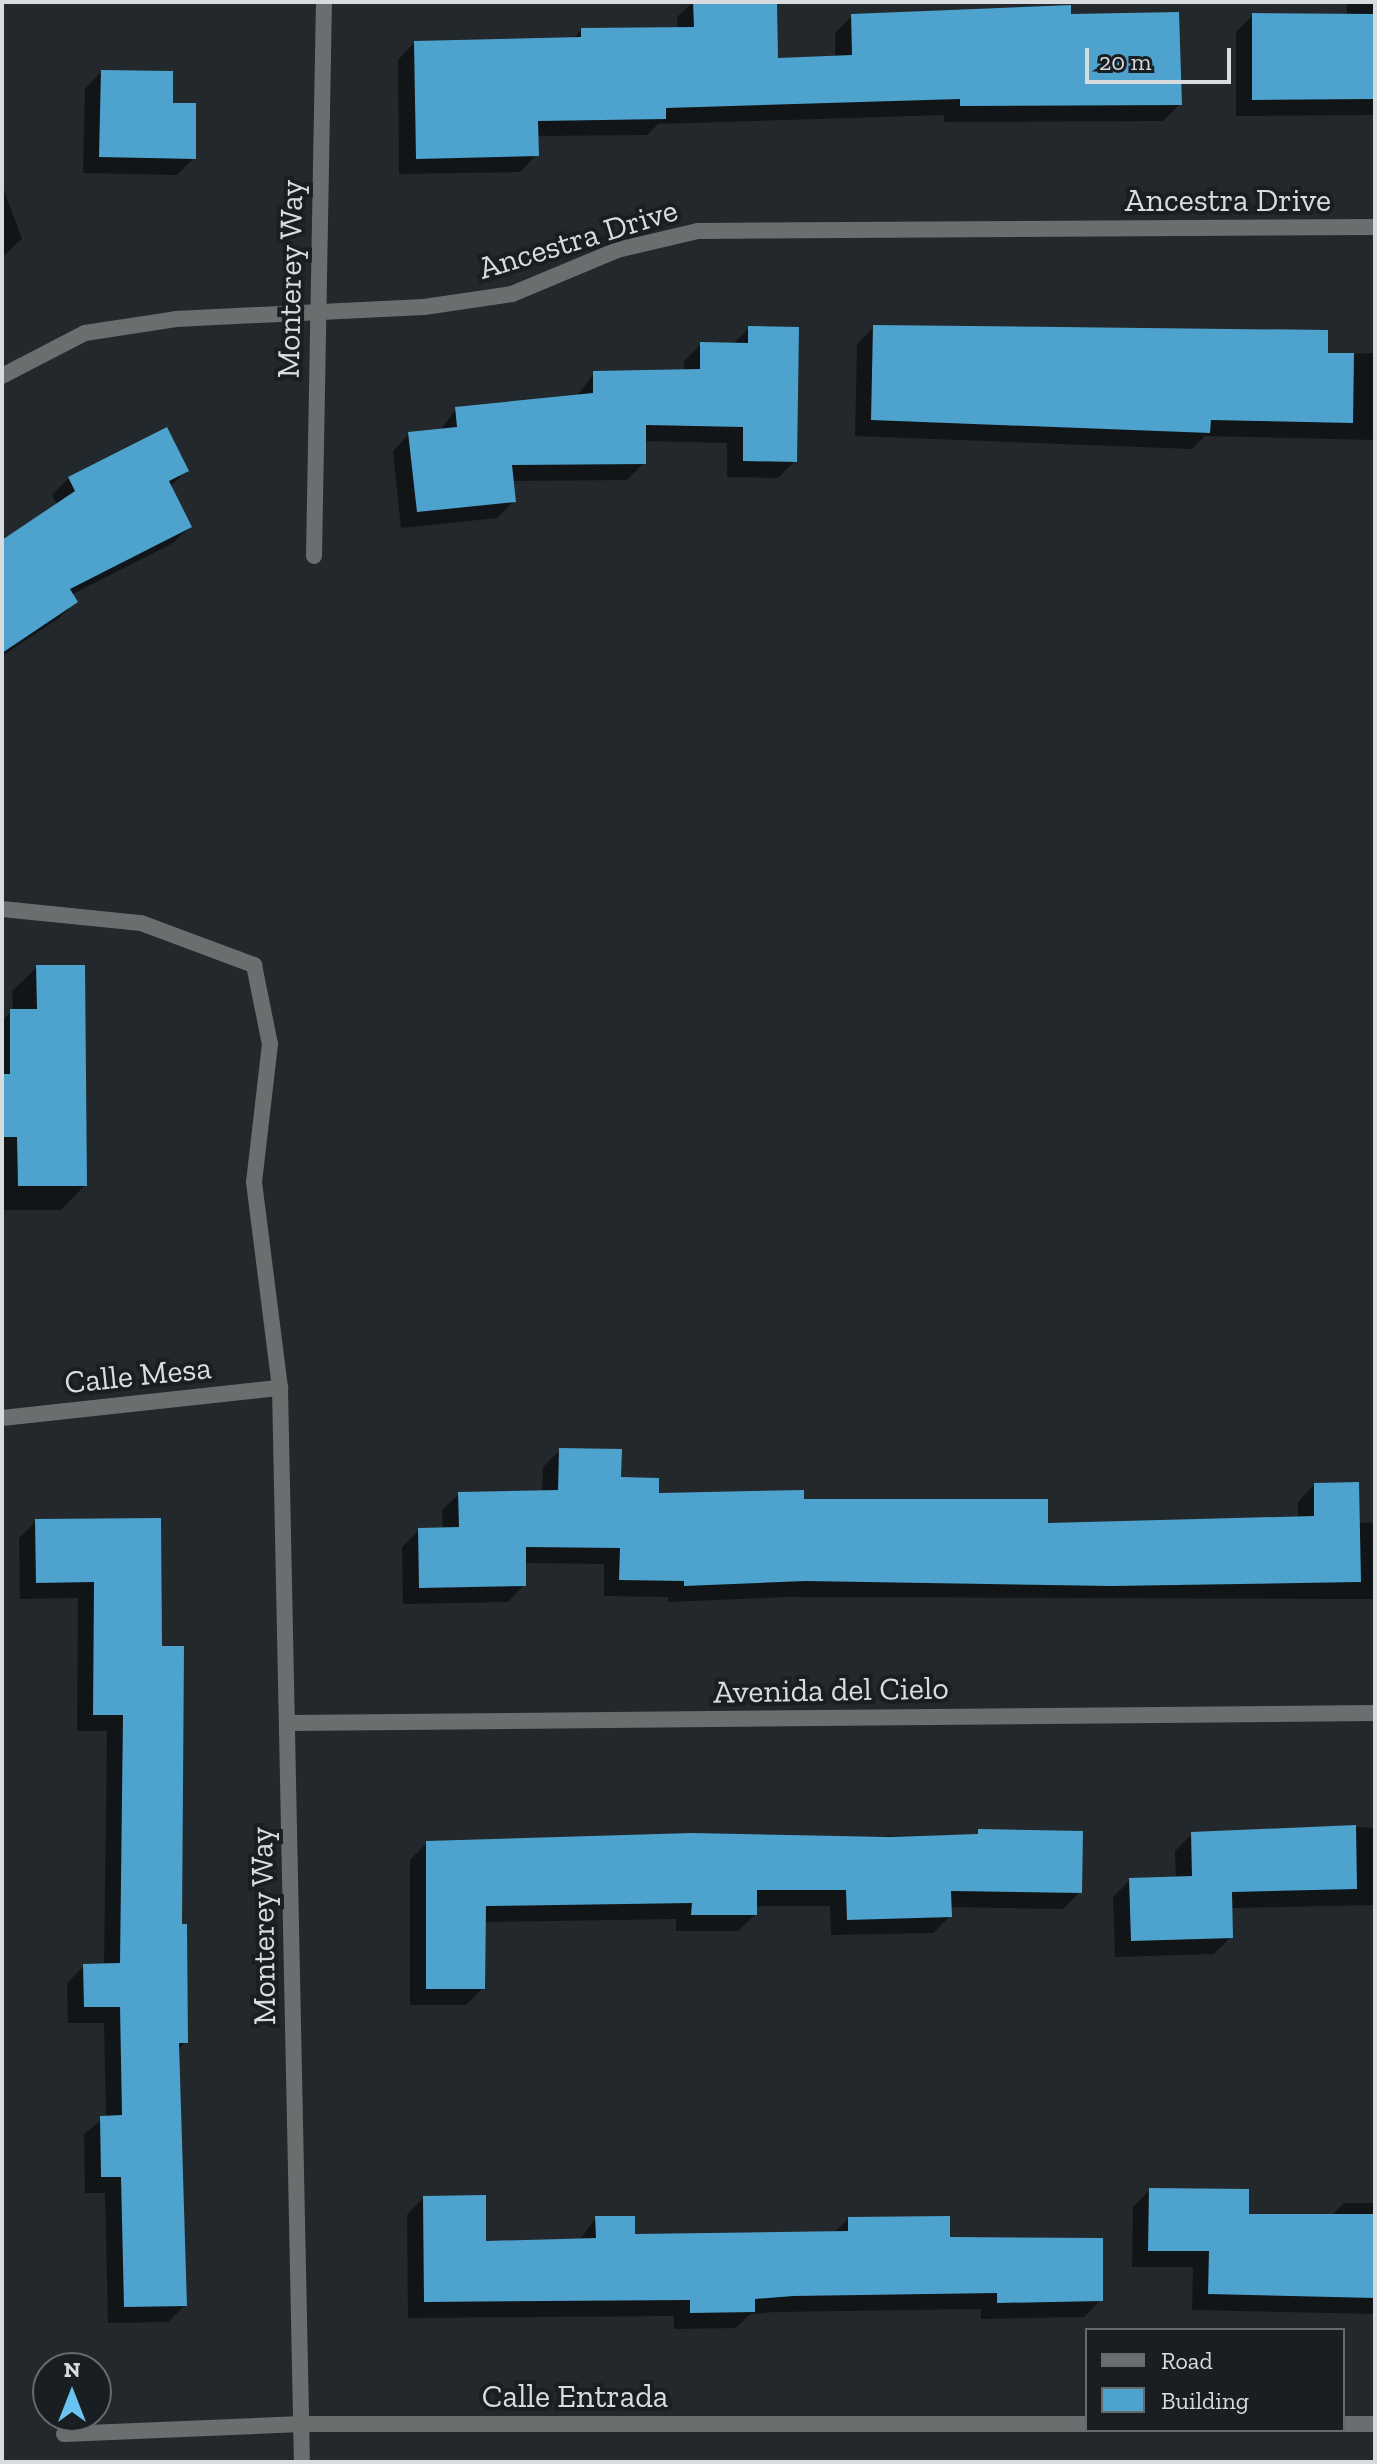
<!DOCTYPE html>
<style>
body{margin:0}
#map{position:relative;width:1377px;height:2464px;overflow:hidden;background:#22282b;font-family:"Zilla Slab",serif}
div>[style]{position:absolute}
.shadow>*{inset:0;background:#0007}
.building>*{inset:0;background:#4ea2ce}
.lane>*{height:16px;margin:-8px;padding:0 8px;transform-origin:8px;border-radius:8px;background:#6b6e6f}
.street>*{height:16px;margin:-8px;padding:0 8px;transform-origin:8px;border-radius:8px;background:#6b6e6f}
span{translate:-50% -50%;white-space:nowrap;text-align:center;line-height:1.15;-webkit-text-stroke:8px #191e22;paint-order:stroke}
.street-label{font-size:32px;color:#d9dcdf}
.frame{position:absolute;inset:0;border:4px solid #d9dcdf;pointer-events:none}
.legend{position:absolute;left:1085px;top:2328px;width:260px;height:104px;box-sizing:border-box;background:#191e22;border:2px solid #666a6e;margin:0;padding:10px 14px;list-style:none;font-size:24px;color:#d9dcdf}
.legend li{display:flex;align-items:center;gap:16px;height:40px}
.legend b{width:40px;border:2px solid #666a6e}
.north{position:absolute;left:32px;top:2352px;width:80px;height:80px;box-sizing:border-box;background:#191e22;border:2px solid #666a6e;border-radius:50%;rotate:0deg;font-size:22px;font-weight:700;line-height:32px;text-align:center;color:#d9dcdf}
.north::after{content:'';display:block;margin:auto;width:28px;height:36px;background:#6bc3f2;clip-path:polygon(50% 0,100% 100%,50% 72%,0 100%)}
.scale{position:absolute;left:1085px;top:48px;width:146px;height:36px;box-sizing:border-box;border:4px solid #d9dcdf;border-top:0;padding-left:10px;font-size:24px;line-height:28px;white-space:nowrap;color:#d9dcdf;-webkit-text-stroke:6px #191e22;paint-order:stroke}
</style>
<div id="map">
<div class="shadow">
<i style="clip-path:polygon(693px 2px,775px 2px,776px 60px,835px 57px,835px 33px,852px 16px,1070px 16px,1180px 104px,1163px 121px,944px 122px,944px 115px,658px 124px,647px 135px,536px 136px,536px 155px,520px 172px,399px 174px,398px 60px,414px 43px,572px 40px,581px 30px,678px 29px,677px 17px)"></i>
<i style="clip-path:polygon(1347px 2px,1375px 2px,1375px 115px,1236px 116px,1236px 32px,1253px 15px,1347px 16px)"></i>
<i style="clip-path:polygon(101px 72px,171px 105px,194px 158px,177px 175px,83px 173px,85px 89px)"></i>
<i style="clip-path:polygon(2px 185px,22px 239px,2px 257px)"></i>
<i style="clip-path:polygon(874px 327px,1326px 355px,1375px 353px,1375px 440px,1205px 436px,1192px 449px,855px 436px,857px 344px)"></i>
<i style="clip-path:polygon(749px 328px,795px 461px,778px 478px,727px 477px,727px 443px,644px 441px,644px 463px,627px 480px,512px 481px,514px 501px,497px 518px,401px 528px,393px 451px,409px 434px,440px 431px,456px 409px,577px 396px,594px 373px,684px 371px,684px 361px,701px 344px,732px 345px)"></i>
<i style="clip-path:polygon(187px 470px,170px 487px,190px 527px,173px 543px,71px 595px,76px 602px,59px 618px,2px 656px,2px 542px,57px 505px,52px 495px,69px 478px)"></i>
<i style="clip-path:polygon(37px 967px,85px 1185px,61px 1210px,2px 1210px,2px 1020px,13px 1011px,12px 991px)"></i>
<i style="clip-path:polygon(560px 1450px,657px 1495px,802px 1501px,1046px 1525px,1298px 1518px,1298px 1502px,1314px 1485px,1358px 1523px,1375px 1522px,1375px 1599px,787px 1597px,668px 1602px,668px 1597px,604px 1596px,604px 1564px,524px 1563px,524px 1585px,508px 1602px,403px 1604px,402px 1547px,419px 1530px,443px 1530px,442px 1510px,459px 1494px,542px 1493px,543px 1467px)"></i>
<i style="clip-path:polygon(36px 1521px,161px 1648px,186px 2042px,177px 2051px,185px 2305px,168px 2322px,108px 2323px,105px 2193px,85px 2193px,84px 2134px,106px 2117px,104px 2023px,68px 2023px,67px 1983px,84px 1966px,104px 1966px,107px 1731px,77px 1731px,78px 1598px,20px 1599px,19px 1538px)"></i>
<i style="clip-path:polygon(1356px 1827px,1375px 1828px,1375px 1905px,1231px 1908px,1231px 1937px,1214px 1954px,1115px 1957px,1113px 1897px,1130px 1880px,1176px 1879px,1175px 1851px,1192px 1834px)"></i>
<i style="clip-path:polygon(1081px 1833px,1080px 1892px,1063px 1909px,949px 1907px,950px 1916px,933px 1933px,831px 1935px,830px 1906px,755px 1906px,755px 1915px,738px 1931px,676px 1931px,676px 1919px,484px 1922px,483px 1988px,466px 2005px,410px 2005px,410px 1860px,427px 1843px)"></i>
<i style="clip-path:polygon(1150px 2190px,1247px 2216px,1331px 2216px,1344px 2203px,1375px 2203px,1375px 2314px,1192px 2310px,1193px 2267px,1132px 2267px,1133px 2207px)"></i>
<i style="clip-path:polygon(423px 2198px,484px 2243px,579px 2241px,596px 2218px,633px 2236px,834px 2233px,848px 2219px,948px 2239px,1101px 2300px,1084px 2317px,981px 2319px,981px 2309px,775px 2312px,750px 2314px,736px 2328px,674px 2329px,674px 2316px,408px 2318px,407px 2215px)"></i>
</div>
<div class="building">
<i style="clip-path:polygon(693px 2px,777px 2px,778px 58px,852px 55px,851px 14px,1071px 5px,1071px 14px,1179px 12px,1182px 105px,960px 106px,960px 99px,666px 108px,666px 119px,538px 121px,539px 156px,416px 159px,414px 41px,581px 37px,581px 28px,694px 27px)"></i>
<i style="clip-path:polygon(1252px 13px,1375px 14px,1375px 99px,1252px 100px)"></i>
<i style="clip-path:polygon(101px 70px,173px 71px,173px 103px,196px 103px,196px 159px,99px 157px)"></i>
<i style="clip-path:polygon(873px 325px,1328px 330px,1328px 353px,1354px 353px,1353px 423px,1211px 420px,1210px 433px,871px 420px)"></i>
<i style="clip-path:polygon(748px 326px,799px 327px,797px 462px,743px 461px,743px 427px,646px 425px,646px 464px,512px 465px,516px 502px,417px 512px,408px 432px,457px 427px,455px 407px,593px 393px,593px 371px,700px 369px,700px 342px,748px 343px)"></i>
<i style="clip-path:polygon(167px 427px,189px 471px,169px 481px,192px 527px,70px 589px,78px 602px,2px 653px,2px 540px,75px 491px,68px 477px)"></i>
<i style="clip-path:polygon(36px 965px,85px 965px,87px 1186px,18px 1186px,17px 1137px,2px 1137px,2px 1074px,10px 1074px,10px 1009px,37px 1009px)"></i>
<i style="clip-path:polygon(559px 1448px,622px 1449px,621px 1477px,659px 1478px,659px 1493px,804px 1490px,804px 1499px,1048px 1499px,1048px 1523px,1314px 1516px,1314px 1483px,1359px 1482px,1361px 1582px,1111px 1586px,805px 1581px,684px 1586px,684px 1581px,619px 1580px,620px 1548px,526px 1547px,526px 1586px,419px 1588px,418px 1528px,459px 1527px,458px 1492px,558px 1490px)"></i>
<i style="clip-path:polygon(161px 1518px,162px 1646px,184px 1646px,182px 1924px,187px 1924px,188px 2043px,179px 2043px,187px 2306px,124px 2307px,121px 2177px,101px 2177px,100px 2116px,122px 2115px,120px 2007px,84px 2007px,83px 1964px,120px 1963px,123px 1715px,93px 1715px,94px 1582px,36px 1583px,35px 1519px)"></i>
<i style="clip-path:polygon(1356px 1825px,1357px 1889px,1232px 1892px,1233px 1938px,1131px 1941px,1129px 1878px,1192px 1876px,1191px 1832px)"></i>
<i style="clip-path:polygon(978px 1829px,1083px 1831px,1082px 1893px,951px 1891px,952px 1917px,847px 1920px,846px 1890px,757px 1890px,757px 1915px,691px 1915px,692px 1903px,486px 1906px,485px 1989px,426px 1989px,426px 1841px,692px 1833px,890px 1837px,978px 1834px)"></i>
<i style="clip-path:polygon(1149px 2188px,1249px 2189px,1249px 2214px,1375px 2214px,1375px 2298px,1208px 2294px,1209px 2251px,1148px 2251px)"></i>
<i style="clip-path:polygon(486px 2195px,486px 2241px,596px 2238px,595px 2216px,635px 2216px,635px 2234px,848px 2231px,848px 2217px,950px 2216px,950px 2237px,1103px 2238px,1103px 2301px,997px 2303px,997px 2293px,793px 2296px,755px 2299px,755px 2312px,690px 2313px,690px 2300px,424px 2302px,423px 2196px)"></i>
</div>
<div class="lane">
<i style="left:2px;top:909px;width:140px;rotate:5.8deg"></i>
<i style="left:141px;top:923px;width:121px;rotate:20.4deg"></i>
<i style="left:254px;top:965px;width:81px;rotate:78.6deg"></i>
<i style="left:270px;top:1044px;width:139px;rotate:96.6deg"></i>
<i style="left:254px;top:1182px;width:208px;rotate:82.8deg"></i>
</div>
<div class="street">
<i style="left:2px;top:376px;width:93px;rotate:-27.4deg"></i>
<i style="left:85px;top:333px;width:92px;rotate:-8.7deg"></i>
<i style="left:176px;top:319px;width:248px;rotate:-2.8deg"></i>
<i style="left:424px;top:307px;width:89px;rotate:-8.4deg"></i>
<i style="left:512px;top:294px;width:114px;rotate:-22.7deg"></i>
<i style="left:617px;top:250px;width:83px;rotate:-13.2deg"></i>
<i style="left:698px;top:231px;width:677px;rotate:-0.34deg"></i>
<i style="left:314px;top:556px;width:554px;rotate:-88.97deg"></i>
<i style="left:2px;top:1418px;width:280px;rotate:-6.2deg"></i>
<i style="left:280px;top:1388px;width:1074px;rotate:88.83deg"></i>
<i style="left:287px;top:1723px;width:1088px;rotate:-0.53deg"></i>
<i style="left:1343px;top:2424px;width:32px"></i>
<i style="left:64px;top:2434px;width:237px;rotate:-2.4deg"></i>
<i style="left:301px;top:2424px;width:786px"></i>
</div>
<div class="street-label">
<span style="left:1228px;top:200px">Ancestra Drive</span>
<span style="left:578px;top:239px;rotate:-17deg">Ancestra Drive</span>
<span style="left:290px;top:279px;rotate:-89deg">Monterey Way</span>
<span style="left:138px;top:1375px;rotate:-6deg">Calle Mesa</span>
<span style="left:831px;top:1690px;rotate:-1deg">Avenida del Cielo</span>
<span style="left:263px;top:1926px;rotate:-91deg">Monterey Way</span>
<span style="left:575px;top:2396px">Calle Entrada</span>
</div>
<div class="frame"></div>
<ul class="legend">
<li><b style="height:10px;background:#6b6e6f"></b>Road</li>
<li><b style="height:22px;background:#4ea2ce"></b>Building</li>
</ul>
<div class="north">N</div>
<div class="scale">20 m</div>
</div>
